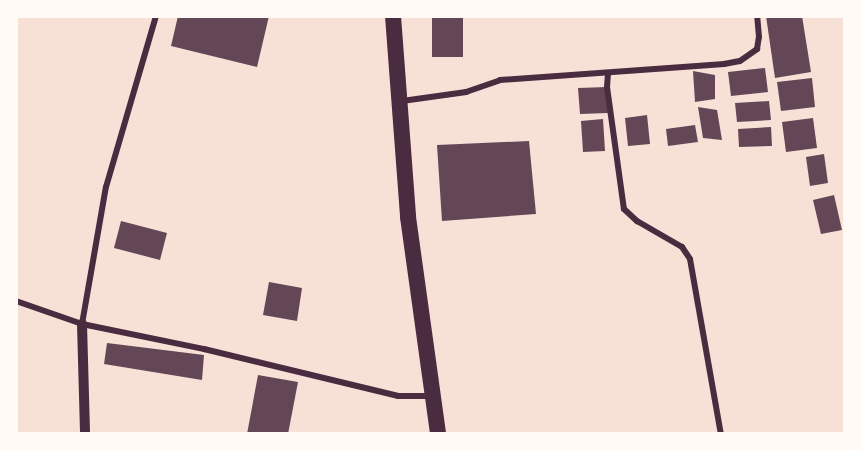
<!DOCTYPE html>
<style>
body{margin:0}
#map{position:relative;width:861px;height:450px;overflow:hidden;background:#f7e1d7;font-family:"Fira Sans Condensed",sans-serif}
div>[style]{position:absolute}
.building>*{inset:0;background:#644757}
.minor>*{height:6px;margin:-3px;padding:0 3px;transform-origin:3px;border-radius:3px;background:#4a2c40}
.tertiary>*{height:10px;margin:-5px;padding:0 5px;transform-origin:5px;border-radius:5px;background:#4a2c40}
.trunk>*{height:16px;margin:-8px;padding:0 8px;transform-origin:8px;border-radius:8px;background:#4a2c40}
span{translate:-50% -50%;white-space:nowrap;text-align:center;line-height:1.15;-webkit-text-stroke:5px #fffaf5;paint-order:stroke}
.frame{position:absolute;inset:0;border:18px solid #fffaf5;pointer-events:none}
</style>
<div id="map">
<div class="building">
<i style="clip-path:polygon(178px 16px,269px 16px,257px 67px,171px 46px)"></i>
<i style="clip-path:polygon(432px 16px,463px 16px,463px 57px,432px 57px)"></i>
<i style="clip-path:polygon(766px 16px,802px 16px,811px 72px,775px 78px)"></i>
<i style="clip-path:polygon(765px 68px,768px 92px,731px 96px,728px 72px)"></i>
<i style="clip-path:polygon(693px 71px,715px 75px,715px 99px,695px 102px)"></i>
<i style="clip-path:polygon(812px 78px,815px 107px,781px 111px,777px 82px)"></i>
<i style="clip-path:polygon(607px 87px,608px 113px,580px 114px,578px 88px)"></i>
<i style="clip-path:polygon(769px 101px,771px 120px,737px 122px,735px 103px)"></i>
<i style="clip-path:polygon(698px 107px,717px 110px,722px 140px,703px 138px)"></i>
<i style="clip-path:polygon(647px 115px,650px 144px,628px 146px,625px 118px)"></i>
<i style="clip-path:polygon(813px 118px,817px 148px,786px 152px,782px 122px)"></i>
<i style="clip-path:polygon(603px 119px,605px 151px,583px 152px,581px 121px)"></i>
<i style="clip-path:polygon(695px 125px,698px 142px,668px 146px,666px 129px)"></i>
<i style="clip-path:polygon(771px 127px,772px 146px,739px 147px,738px 129px)"></i>
<i style="clip-path:polygon(529px 141px,536px 214px,442px 221px,437px 145px)"></i>
<i style="clip-path:polygon(824px 154px,828px 183px,810px 186px,806px 157px)"></i>
<i style="clip-path:polygon(834px 195px,842px 230px,821px 234px,813px 200px)"></i>
<i style="clip-path:polygon(121px 221px,167px 233px,160px 260px,114px 248px)"></i>
<i style="clip-path:polygon(269px 282px,302px 288px,297px 321px,263px 315px)"></i>
<i style="clip-path:polygon(107px 343px,204px 355px,202px 380px,104px 364px)"></i>
<i style="clip-path:polygon(258px 375px,298px 382px,288px 434px,247px 434px)"></i>
</div>
<div class="minor">
<i style="left:608px;top:73px;width:14px;rotate:94deg"></i>
<i style="left:607px;top:87px;width:123px;rotate:82.1deg"></i>
<i style="left:624px;top:209px;width:18px;rotate:43deg"></i>
<i style="left:637px;top:221px;width:52px;rotate:30deg"></i>
<i style="left:682px;top:247px;width:14px;rotate:56deg"></i>
<i style="left:690px;top:259px;width:178px;rotate:80deg"></i>
<i style="left:402px;top:101px;width:65px;rotate:-8deg"></i>
<i style="left:466px;top:92px;width:36px;rotate:-19deg"></i>
<i style="left:500px;top:80px;width:225px;rotate:-4.1deg"></i>
<i style="left:724px;top:64px;width:16px;rotate:-11deg"></i>
<i style="left:740px;top:61px;width:21px;rotate:-35deg"></i>
<i style="left:757px;top:49px;width:12px;rotate:-81deg"></i>
<i style="left:759px;top:37px;width:21px;rotate:-95deg"></i>
<i style="left:16px;top:301px;width:70px;rotate:19.2deg"></i>
<i style="left:82px;top:324px;width:125px;rotate:11.6deg"></i>
<i style="left:204px;top:349px;width:200px;rotate:13.6deg"></i>
<i style="left:398px;top:396px;width:34px"></i>
<i style="left:82px;top:324px;width:139px;rotate:-80.1deg"></i>
<i style="left:106px;top:187px;width:178px;rotate:-73.7deg"></i>
</div>
<div class="tertiary">
<i style="left:82px;top:324px;width:110px;rotate:88.4deg"></i>
</div>
<div class="trunk">
<i style="left:393px;top:16px;width:202px;rotate:85.7deg"></i>
<i style="left:408px;top:217px;width:219px;rotate:82.1deg"></i>
</div>
<div class="frame"></div>
</div>
